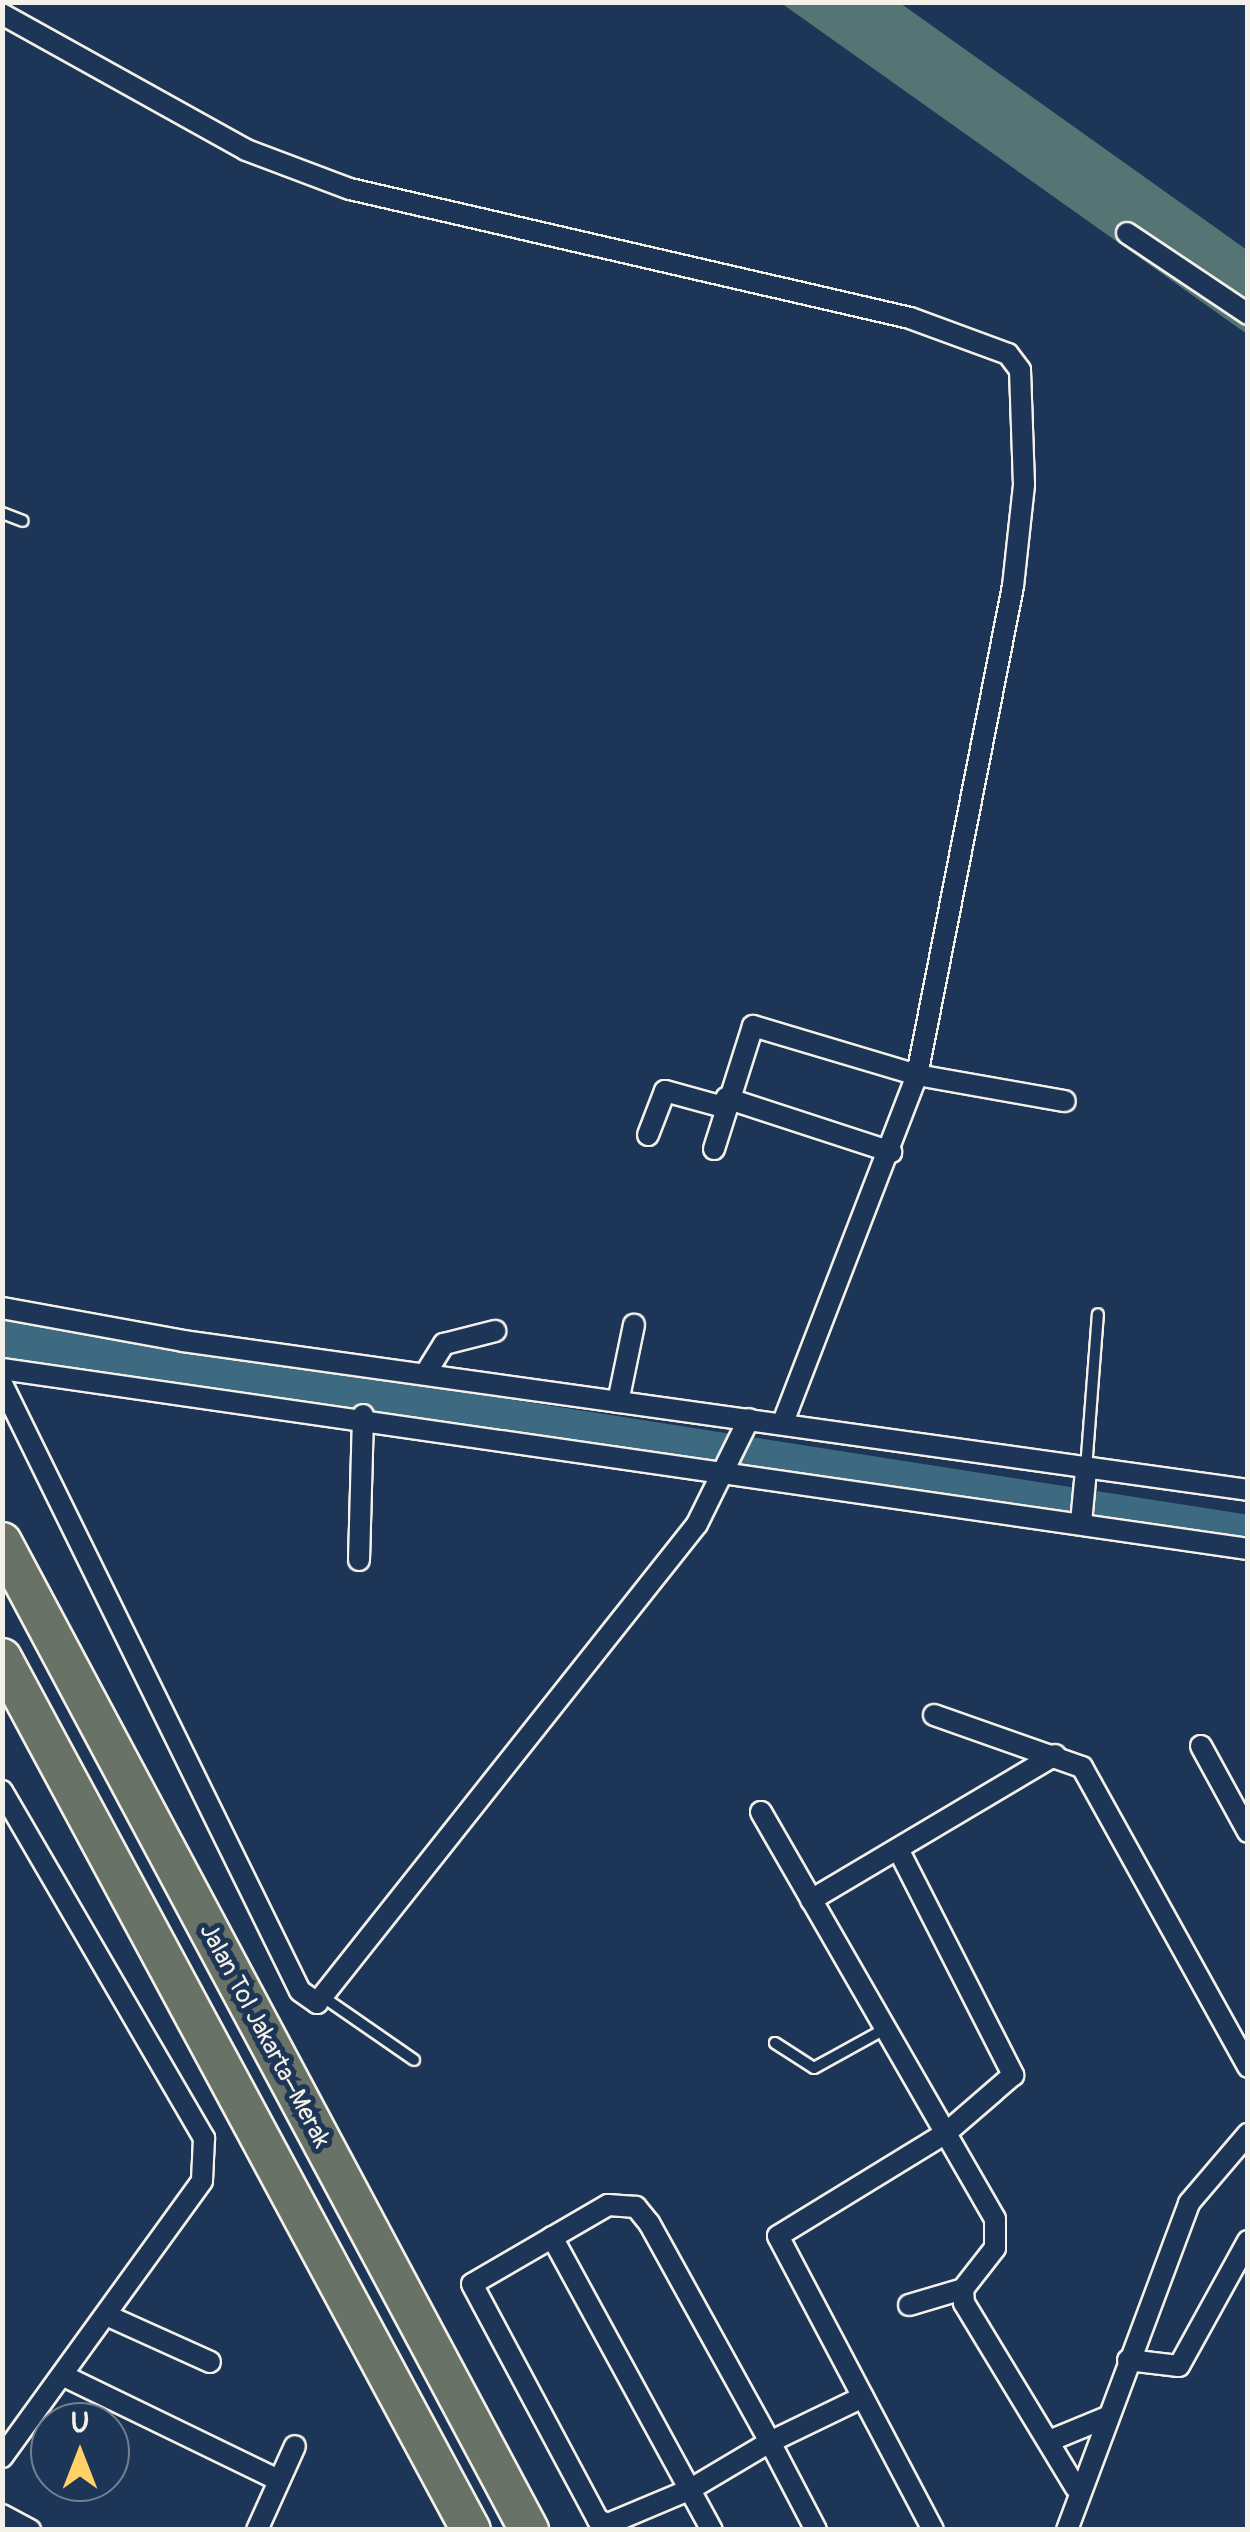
<!DOCTYPE html>
<meta charset="utf-8">
<style>
body{margin:0}
#map{position:relative;width:1250px;height:2532px;overflow:hidden;background:#1d3557;font-family:Pangolin,sans-serif}
div>[style]{position:absolute}
.green>*{inset:0;background:#547574}
.river>*{height:38px;margin:-19px;padding:0 19px;transform-origin:19px;border-radius:19px;background:#3d6a81}
.roads{filter:drop-shadow(2px 0 #f4f1e8) drop-shadow(-2px 0 #f4f1e8) drop-shadow(0 2px #f4f1e8) drop-shadow(0 -2px #f4f1e8)}
.lane>*{height:10px;margin:-5px;padding:0 5px;transform-origin:5px;border-radius:5px;background:#1d3557}
.street>*{height:20px;margin:-10px;padding:0 10px;transform-origin:10px;border-radius:10px;background:#1d3557}
.highway>*{height:38px;margin:-19px;padding:0 19px;transform-origin:19px;border-radius:19px;background:#697266}
span{translate:-50% -50%;white-space:nowrap;text-align:center;line-height:1.15;-webkit-text-stroke:10px #1d3557;paint-order:stroke}
.street-label{font-size:25px;color:#f4f1e8}
.frame{position:absolute;inset:0;border:5px solid #f4f1e8;pointer-events:none}
.north{position:absolute;left:30px;top:2402px;width:100px;height:100px;box-sizing:border-box;background:#1d3557;border:2px solid #738091;border-radius:50%;rotate:0deg;font-size:28px;font-weight:700;line-height:40px;text-align:center;color:#f4f1e8}
.north::after{content:'';display:block;margin:auto;width:35px;height:45px;background:#ffd166;clip-path:polygon(50% 0,100% 100%,50% 72%,0 100%)}
</style>
<div id="map">
<div class="green">
<i style="clip-path:polygon(781px 3px,900px 3px,1247px 250px,1247px 334px)"></i>
</div>
<div class="river">
<i style="left:2px;top:1339px;width:1261px;rotate:8.89deg"></i>
</div>
<div class="roads">
<div class="lane">
<i style="left:2px;top:513px;width:22px;rotate:21deg"></i>
<i style="left:1086px;top:1469px;width:155px;rotate:-85.6deg"></i>
<i style="left:326px;top:1999px;width:107px;rotate:34.7deg"></i>
<i style="left:775px;top:2043px;width:46px;rotate:32.7deg"></i>
<i style="left:814px;top:2068px;width:81px;rotate:-28.8deg"></i>
</div>
<div class="street">
<i style="left:2px;top:14px;width:279px;rotate:29.1deg"></i>
<i style="left:246px;top:150px;width:111px;rotate:20.6deg"></i>
<i style="left:350px;top:189px;width:575px;rotate:12.97deg"></i>
<i style="left:910px;top:318px;width:104px;rotate:20.2deg"></i>
<i style="left:1008px;top:354px;width:20px;rotate:53deg"></i>
<i style="left:1020px;top:370px;width:115px;rotate:88deg"></i>
<i style="left:1024px;top:485px;width:102px;rotate:96.2deg"></i>
<i style="left:1013px;top:586px;width:498px;rotate:101.1deg"></i>
<i style="left:917px;top:1075px;width:374px;rotate:111.1deg"></i>
<i style="left:1127px;top:233px;width:146px;rotate:33.8deg"></i>
<i style="left:726px;top:1098px;width:174px;rotate:18.1deg"></i>
<i style="left:648px;top:1135px;width:47px;rotate:-68.9deg"></i>
<i style="left:665px;top:1091px;width:60px;rotate:15.4deg"></i>
<i style="left:714px;top:1149px;width:129px;rotate:-72.4deg"></i>
<i style="left:753px;top:1026px;width:171px;rotate:16.6deg"></i>
<i style="left:917px;top:1075px;width:150px;rotate:10deg"></i>
<i style="left:2px;top:1308px;width:184px;rotate:10.3deg"></i>
<i style="left:183px;top:1341px;width:1075px;rotate:7.96deg"></i>
<i style="left:2px;top:1369px;width:1259px;rotate:8.22deg"></i>
<i style="left:427px;top:1371px;width:32px;rotate:-58deg"></i>
<i style="left:444px;top:1344px;width:53px;rotate:-14.3deg"></i>
<i style="left:2px;top:1384px;width:676px;rotate:63.85deg"></i>
<i style="left:300px;top:1991px;width:21px;rotate:35deg"></i>
<i style="left:317px;top:2003px;width:611px;rotate:-51.57deg"></i>
<i style="left:697px;top:1524px;width:117px;rotate:-63.7deg"></i>
<i style="left:618px;top:1402px;width:79px;rotate:-78.3deg"></i>
<i style="left:1081px;top:1523px;width:53px;rotate:-84.6deg"></i>
<i style="left:359px;top:1560px;width:145px;rotate:-88.4deg"></i>
<i style="left:934px;top:1715px;width:157px;rotate:19.4deg"></i>
<i style="left:1082px;top:1767px;width:343px;rotate:61deg"></i>
<i style="left:1201px;top:1746px;width:98px;rotate:61.3deg"></i>
<i style="left:2px;top:1791px;width:402px;rotate:59.8deg"></i>
<i style="left:204px;top:2138px;width:43px;rotate:92.7deg"></i>
<i style="left:202px;top:2181px;width:341px;rotate:125.9deg"></i>
<i style="left:761px;top:1812px;width:469px;rotate:60.1deg"></i>
<i style="left:995px;top:2219px;width:29px;rotate:90deg"></i>
<i style="left:995px;top:2248px;width:52px;rotate:128deg"></i>
<i style="left:963px;top:2289px;width:14px;rotate:86deg"></i>
<i style="left:964px;top:2303px;width:216px;rotate:58.8deg"></i>
<i style="left:898px;top:1849px;width:254px;rotate:63deg"></i>
<i style="left:1013px;top:2075px;width:89px;rotate:139.1deg"></i>
<i style="left:946px;top:2133px;width:197px;rotate:148.5deg"></i>
<i style="left:778px;top:2236px;width:332px;rotate:62.2deg"></i>
<i style="left:811px;top:1900px;width:284px;rotate:-30.7deg"></i>
<i style="left:552px;top:2237px;width:334px;rotate:61.4deg"></i>
<i style="left:909px;top:2305px;width:56px;rotate:-16.5deg"></i>
<i style="left:106px;top:2315px;width:114px;rotate:24.3deg"></i>
<i style="left:1128px;top:2360px;width:51px;rotate:6.7deg"></i>
<i style="left:1179px;top:2366px;width:143px;rotate:-61.1deg"></i>
<i style="left:66px;top:2377px;width:236px;rotate:25.9deg"></i>
<i style="left:1049px;top:2441px;width:61px;rotate:-22.3deg"></i>
<i style="left:2px;top:2515px;width:32px;rotate:28deg"></i>
<i style="left:257px;top:2530px;width:92px;rotate:-65.7deg"></i>
<i style="left:816px;top:2530px;width:99px;rotate:-117.6deg"></i>
<i style="left:770px;top:2442px;width:250px;rotate:-118.9deg"></i>
<i style="left:649px;top:2223px;width:21px;rotate:-129deg"></i>
<i style="left:636px;top:2207px;width:28px;rotate:-176deg"></i>
<i style="left:608px;top:2205px;width:157px;rotate:149.8deg"></i>
<i style="left:472px;top:2284px;width:268px;rotate:61.9deg"></i>
<i style="left:598px;top:2520px;width:11px;rotate:22deg"></i>
<i style="left:608px;top:2524px;width:88px;rotate:-22.8deg"></i>
<i style="left:689px;top:2490px;width:94px;rotate:-30.7deg"></i>
<i style="left:770px;top:2442px;width:103px;rotate:-25.8deg"></i>
<i style="left:1067px;top:2530px;width:349px;rotate:-69.5deg"></i>
<i style="left:1189px;top:2203px;width:91px;rotate:-49.5deg"></i>
</div>
<div class="highway">
<i style="left:2px;top:1542px;width:1120px;rotate:61.92deg"></i>
<i style="left:2px;top:1658px;width:990px;rotate:61.73deg"></i>
</div>
</div>
<div class="street-label">
<span style="left:264px;top:2036px;rotate:62deg">Jalan Tol Jakarta–Merak</span>
</div>
<div class="frame"></div>
<div class="north">U</div>
</div>
